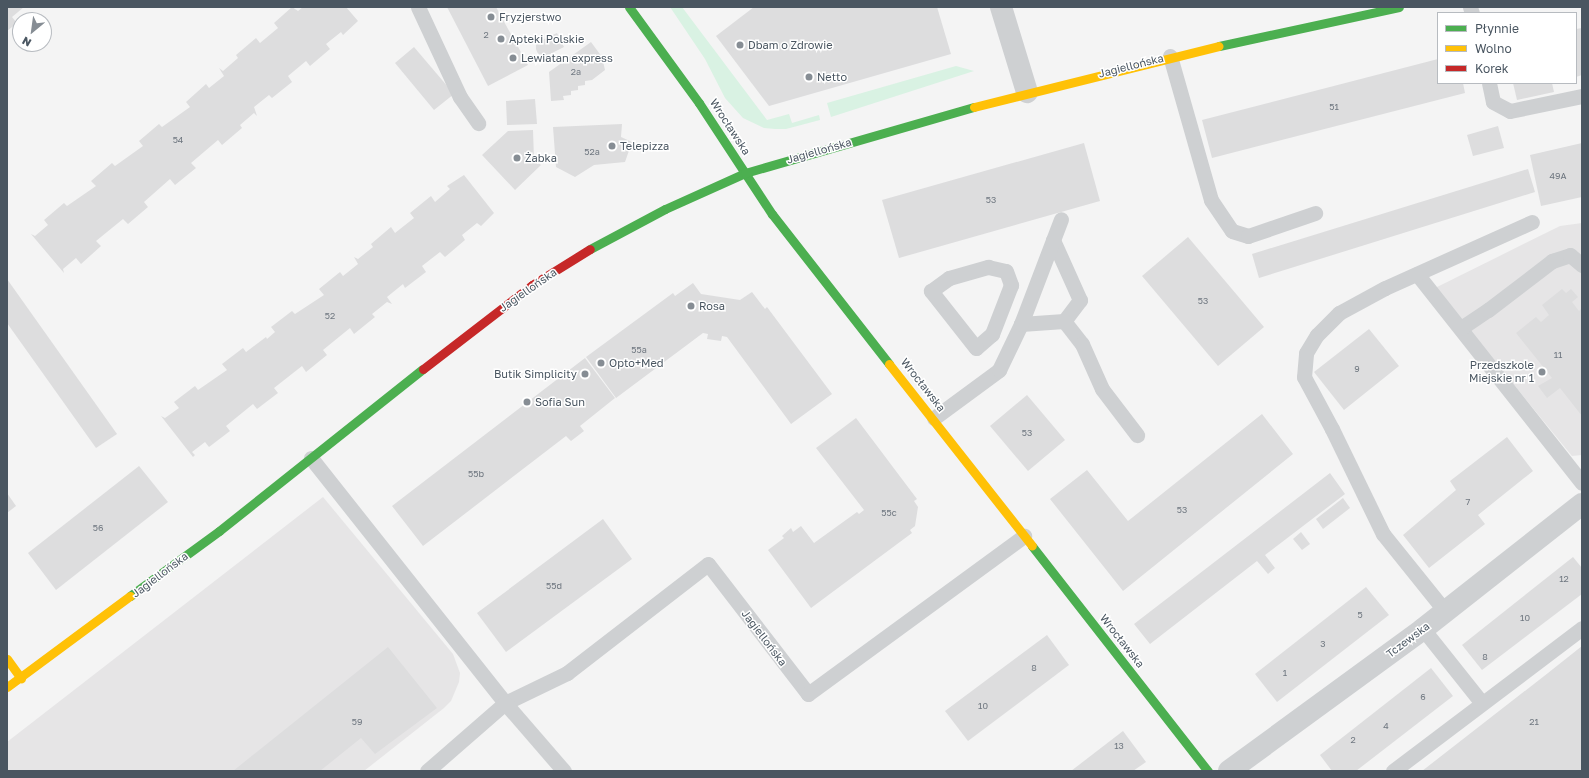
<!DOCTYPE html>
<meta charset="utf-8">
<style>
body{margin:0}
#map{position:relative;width:1589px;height:778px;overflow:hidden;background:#f4f4f4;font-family:"Golos Text",sans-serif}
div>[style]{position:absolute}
.education>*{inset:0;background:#e6e5e6}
.green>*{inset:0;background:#d9f2e3}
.building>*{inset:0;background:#ddddde}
.lane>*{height:15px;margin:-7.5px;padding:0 7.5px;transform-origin:7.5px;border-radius:7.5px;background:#ced0d2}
.street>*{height:22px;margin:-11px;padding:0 11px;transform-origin:11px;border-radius:11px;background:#ced0d2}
.fast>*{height:9px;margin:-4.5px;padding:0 4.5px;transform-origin:4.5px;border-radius:4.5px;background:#4caf50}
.slow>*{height:9px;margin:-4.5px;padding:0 4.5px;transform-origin:4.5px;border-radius:4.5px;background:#ffc107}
.jam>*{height:9px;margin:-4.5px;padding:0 4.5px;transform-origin:4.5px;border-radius:4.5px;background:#c62828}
.dots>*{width:11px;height:11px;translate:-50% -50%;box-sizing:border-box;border:2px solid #fff;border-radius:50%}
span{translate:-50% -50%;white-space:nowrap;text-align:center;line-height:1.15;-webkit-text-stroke:3px #fff;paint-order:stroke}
.number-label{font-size:9px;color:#707881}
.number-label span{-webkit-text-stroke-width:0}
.poi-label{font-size:11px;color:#4a5661}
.left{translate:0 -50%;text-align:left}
.right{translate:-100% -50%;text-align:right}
.street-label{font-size:11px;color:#4a5661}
.frame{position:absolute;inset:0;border:8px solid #4a5661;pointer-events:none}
.legend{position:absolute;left:1437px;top:12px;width:140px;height:72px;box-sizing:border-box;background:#fff;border:1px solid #b7bbc0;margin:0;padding:5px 7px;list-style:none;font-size:12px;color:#4a5661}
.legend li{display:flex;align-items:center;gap:8px;height:20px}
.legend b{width:20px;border:1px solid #b7bbc0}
.north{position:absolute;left:12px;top:12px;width:40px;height:40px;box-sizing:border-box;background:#fff;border:1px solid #b7bbc0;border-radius:50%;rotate:209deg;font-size:11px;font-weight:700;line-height:16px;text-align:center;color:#4a5661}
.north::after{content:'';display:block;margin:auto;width:14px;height:18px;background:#868d94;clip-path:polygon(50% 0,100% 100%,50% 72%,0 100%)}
</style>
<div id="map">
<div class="education">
<i style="clip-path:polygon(1582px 223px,1582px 455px,1572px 456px,1435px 288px,1560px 226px)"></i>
<i style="clip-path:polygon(323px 497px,453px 654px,460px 673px,459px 682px,451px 701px,444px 708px,364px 771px,7px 771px,7px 742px)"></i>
</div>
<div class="green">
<i style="clip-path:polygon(670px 7px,682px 7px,767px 120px,789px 114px,792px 123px,819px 115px,820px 120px,786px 129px,775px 129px,764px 128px,743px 118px,725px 98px,705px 59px)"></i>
<i style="clip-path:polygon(956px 66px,974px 71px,831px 117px,827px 103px)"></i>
</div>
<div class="building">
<i style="clip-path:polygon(7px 7px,24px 7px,12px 17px,17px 23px,7px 31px)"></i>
<i style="clip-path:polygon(292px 7px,298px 11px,303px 7px,346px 7px,358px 21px,343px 35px,341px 32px,326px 44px,330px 49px,310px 66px,306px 61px,288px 76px,292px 82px,272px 98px,269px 95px,254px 107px,257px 116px,254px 113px,240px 125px,242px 128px,222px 145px,218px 140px,191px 163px,196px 168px,175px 185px,170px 179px,144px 202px,148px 207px,128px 224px,123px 219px,96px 241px,101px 246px,81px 264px,76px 258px,63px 269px,64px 273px,31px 234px,35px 236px,48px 225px,44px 220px,64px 203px,67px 206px,96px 186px,91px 181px,112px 163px,115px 166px,143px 146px,139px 141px,159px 124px,162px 127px,190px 107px,186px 102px,206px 84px,209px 88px,224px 76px,219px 68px,223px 71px,238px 58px,236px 55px,256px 38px,260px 43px,278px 28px,274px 23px)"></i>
<i style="clip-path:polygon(447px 7px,496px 7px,528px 65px,488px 86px)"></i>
<i style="clip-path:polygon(754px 7px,937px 7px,951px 54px,769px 106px,716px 36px)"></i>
<i style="clip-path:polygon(1582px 28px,1582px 75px,1576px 77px,1576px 29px)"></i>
<i style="clip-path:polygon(557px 33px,564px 47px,540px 59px,536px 49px,536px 43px)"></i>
<i style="clip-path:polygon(591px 42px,602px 57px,605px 70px,592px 80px,585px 81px,585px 85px,578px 86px,578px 90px,571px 91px,571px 95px,563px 96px,564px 100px,551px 101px,549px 72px)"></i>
<i style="clip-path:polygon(414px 47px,454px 94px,434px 110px,395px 63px)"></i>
<i style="clip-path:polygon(1438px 59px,1438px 83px,1463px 83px,1465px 93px,1212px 158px,1202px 120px)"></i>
<i style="clip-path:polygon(1513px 83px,1552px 83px,1554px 92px,1517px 100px)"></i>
<i style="clip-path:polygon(535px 99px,537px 124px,507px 125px,506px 101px)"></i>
<i style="clip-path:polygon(622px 124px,621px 137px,632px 142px,625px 162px,594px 165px,575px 177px,556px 167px,553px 127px)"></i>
<i style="clip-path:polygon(1498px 126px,1504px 148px,1473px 156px,1467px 135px)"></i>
<i style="clip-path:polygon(533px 130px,534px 159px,541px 165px,515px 190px,482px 155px,508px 131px)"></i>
<i style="clip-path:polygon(1084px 143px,1100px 201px,899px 258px,882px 200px)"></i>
<i style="clip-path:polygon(1582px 143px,1582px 197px,1541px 206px,1530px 155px)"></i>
<i style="clip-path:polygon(1528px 169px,1535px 192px,1259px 278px,1252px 254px)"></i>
<i style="clip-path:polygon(464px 175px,494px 213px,481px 226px,477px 223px,462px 235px,465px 240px,445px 257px,440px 252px,422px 266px,426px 272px,405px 288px,403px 284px,387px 297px,392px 304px,387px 302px,372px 314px,375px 317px,354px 334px,350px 328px,323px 350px,327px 355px,306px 372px,302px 366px,274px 388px,278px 393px,257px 409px,253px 404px,226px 426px,230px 431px,209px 447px,205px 442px,192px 452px,195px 455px,193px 457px,161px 416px,165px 418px,179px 408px,174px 402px,195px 386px,198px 390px,227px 370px,222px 364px,243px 348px,246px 352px,266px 337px,267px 339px,275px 332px,271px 327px,292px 311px,295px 314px,324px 295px,319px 289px,340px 272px,343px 276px,358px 264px,354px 257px,358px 259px,373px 247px,371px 244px,391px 227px,395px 233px,414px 218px,410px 213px,431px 196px,435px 202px,450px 189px,447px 186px)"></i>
<i style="clip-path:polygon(1188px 237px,1264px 327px,1218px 366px,1142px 276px)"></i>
<i style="clip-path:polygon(7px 279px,117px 434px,96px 448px,7px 323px)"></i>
<i style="clip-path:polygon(693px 283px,701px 294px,740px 300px,752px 292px,765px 309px,767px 307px,832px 394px,791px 424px,727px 337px,722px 336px,721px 341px,707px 339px,708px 334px,703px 333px,616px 398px,586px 357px,673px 293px,675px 296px)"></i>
<i style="clip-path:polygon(1562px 289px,1566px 293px,1571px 289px,1578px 297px,1572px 302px,1579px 311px,1582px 308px,1582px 416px,1560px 388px,1547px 398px,1538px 386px,1552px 378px,1516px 333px,1536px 317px,1541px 322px,1549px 315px,1542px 305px)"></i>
<i style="clip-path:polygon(1369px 329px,1399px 366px,1344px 410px,1314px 372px)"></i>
<i style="clip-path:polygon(585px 358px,615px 398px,580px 426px,584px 431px,571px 441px,566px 436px,423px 546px,392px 506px)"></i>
<i style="clip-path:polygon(1027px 395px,1065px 440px,1028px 471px,990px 426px)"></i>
<i style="clip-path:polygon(1262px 414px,1293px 454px,1123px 591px,1050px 499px,1087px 470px,1128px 521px)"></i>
<i style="clip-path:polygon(856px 418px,917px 499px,914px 501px,918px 507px,915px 526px,910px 530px,912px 533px,811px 608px,768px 550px,784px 538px,782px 536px,791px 528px,793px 532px,801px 526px,814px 543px,857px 512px,859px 514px,864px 510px,816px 448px)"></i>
<i style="clip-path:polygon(1507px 437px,1533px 471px,1478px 515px,1485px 524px,1429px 568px,1403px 535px,1456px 490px,1450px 481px)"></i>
<i style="clip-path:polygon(139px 466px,168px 502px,56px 590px,28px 553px)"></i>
<i style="clip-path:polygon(1330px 473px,1345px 494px,1265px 555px,1275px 568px,1268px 574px,1257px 561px,1150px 644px,1134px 624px)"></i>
<i style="clip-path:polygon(7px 493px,16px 506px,7px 513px)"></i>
<i style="clip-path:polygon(1343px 498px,1350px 508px,1323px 529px,1316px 519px)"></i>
<i style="clip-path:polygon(603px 519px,632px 559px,506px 652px,477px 613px)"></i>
<i style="clip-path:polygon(1301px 532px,1310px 544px,1302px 550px,1293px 539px)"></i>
<i style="clip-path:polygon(1573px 557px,1582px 568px,1582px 594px,1482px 670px,1462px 645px)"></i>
<i style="clip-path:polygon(1366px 587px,1389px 615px,1277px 702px,1255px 674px)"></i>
<i style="clip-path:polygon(1047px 635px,1069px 665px,968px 741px,945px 711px)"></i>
<i style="clip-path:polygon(1582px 646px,1582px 771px,1422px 771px,1548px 673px)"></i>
<i style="clip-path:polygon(388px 647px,437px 708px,375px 754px,361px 738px,320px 771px,233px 771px)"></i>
<i style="clip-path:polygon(1431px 668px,1453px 696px,1356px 771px,1332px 771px,1320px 755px)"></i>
<i style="clip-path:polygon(1123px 731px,1146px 762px,1133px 771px,1071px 771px)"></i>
</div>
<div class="lane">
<i style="left:418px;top:7px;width:99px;rotate:65deg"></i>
<i style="left:460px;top:97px;width:32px;rotate:55deg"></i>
<i style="left:1470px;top:7px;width:6px;rotate:72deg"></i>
<i style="left:1170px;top:56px;width:150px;rotate:74.1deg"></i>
<i style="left:1211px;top:200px;width:37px;rotate:56deg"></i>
<i style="left:1232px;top:231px;width:17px;rotate:17deg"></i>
<i style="left:1248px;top:236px;width:71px;rotate:-18.9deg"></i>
<i style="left:1489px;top:83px;width:19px;rotate:78deg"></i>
<i style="left:1493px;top:102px;width:19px;rotate:28deg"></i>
<i style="left:1510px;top:111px;width:74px;rotate:-11.8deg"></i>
<i style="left:1053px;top:240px;width:66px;rotate:65.8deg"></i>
<i style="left:1080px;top:300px;width:26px;rotate:127deg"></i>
<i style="left:988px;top:267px;width:18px;rotate:13deg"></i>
<i style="left:1006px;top:271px;width:15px;rotate:70deg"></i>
<i style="left:1011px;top:285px;width:53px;rotate:111.2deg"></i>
<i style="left:992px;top:334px;width:21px;rotate:139deg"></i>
<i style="left:976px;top:348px;width:73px;rotate:-128.3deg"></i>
<i style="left:931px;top:291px;width:22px;rotate:-36deg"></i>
<i style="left:949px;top:278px;width:41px;rotate:-15.8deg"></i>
<i style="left:1417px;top:274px;width:266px;rotate:51.7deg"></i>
<i style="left:1021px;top:324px;width:43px;rotate:-4deg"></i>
<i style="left:1064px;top:321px;width:29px;rotate:52deg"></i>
<i style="left:1082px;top:344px;width:49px;rotate:66deg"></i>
<i style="left:1102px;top:389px;width:58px;rotate:52.7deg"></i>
<i style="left:1461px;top:328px;width:32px;rotate:-34deg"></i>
<i style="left:1488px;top:310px;width:81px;rotate:-37.4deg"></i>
<i style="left:1552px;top:261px;width:19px;rotate:-18deg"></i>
<i style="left:1570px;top:255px;width:16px;rotate:40deg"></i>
<i style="left:934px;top:418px;width:81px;rotate:-36.4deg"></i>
<i style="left:999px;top:370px;width:51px;rotate:-64.4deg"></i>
<i style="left:1021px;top:324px;width:112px;rotate:-69.1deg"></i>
<i style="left:311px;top:458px;width:313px;rotate:51.6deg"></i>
<i style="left:505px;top:703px;width:69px;rotate:-25.8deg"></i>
<i style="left:567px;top:673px;width:178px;rotate:-37.7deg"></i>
<i style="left:708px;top:564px;width:164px;rotate:52.4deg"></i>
<i style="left:808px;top:694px;width:268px;rotate:-36.2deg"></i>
<i style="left:1445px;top:611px;width:99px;rotate:-128.8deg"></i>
<i style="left:1383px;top:534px;width:117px;rotate:-115.9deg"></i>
<i style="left:1332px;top:429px;width:59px;rotate:-118.3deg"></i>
<i style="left:1304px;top:377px;width:24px;rotate:-85deg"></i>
<i style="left:1306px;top:353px;width:21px;rotate:-59deg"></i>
<i style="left:1317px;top:335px;width:31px;rotate:-45deg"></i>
<i style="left:1339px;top:313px;width:52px;rotate:-28.5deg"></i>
<i style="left:1385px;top:288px;width:161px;rotate:-24.2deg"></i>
<i style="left:1423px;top:629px;width:93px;rotate:51.5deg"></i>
<i style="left:427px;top:771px;width:103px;rotate:-41.1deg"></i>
<i style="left:505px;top:703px;width:90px;rotate:49.1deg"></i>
<i style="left:1393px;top:771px;width:237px;rotate:-37.1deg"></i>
</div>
<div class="street">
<i style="left:1001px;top:7px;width:89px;rotate:73deg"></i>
<i style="left:1229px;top:771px;width:240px;rotate:-36.2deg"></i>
<i style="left:1423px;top:629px;width:202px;rotate:-38.2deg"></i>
</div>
<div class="fast">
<i style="left:629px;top:7px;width:119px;rotate:53.9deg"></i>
<i style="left:699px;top:103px;width:133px;rotate:56.7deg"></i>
<i style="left:772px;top:214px;width:190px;rotate:52deg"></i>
<i style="left:1219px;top:46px;width:184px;rotate:-12.2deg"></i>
<i style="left:590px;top:249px;width:85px;rotate:-28.1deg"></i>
<i style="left:665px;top:209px;width:88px;rotate:-24.2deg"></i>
<i style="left:745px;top:173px;width:238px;rotate:-16.1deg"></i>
<i style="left:1032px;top:546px;width:286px;rotate:52deg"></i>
<i style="left:130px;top:596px;width:110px;rotate:-36.1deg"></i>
<i style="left:219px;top:531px;width:260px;rotate:-38.5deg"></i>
</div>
<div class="slow">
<i style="left:974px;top:107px;width:252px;rotate:-14deg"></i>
<i style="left:889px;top:364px;width:231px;rotate:51.8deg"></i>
<i style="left:7px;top:659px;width:24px;rotate:54deg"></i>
<i style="left:7px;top:687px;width:153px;rotate:-36.5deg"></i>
</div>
<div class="jam">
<i style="left:423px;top:369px;width:138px;rotate:-37.6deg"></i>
<i style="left:532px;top:285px;width:68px;rotate:-31.8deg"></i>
</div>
<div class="dots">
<i style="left:491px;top:17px;background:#868d94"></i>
<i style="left:501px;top:39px;background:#868d94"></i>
<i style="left:740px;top:45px;background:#868d94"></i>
<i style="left:513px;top:58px;background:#868d94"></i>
<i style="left:809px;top:77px;background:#868d94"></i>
<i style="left:612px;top:146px;background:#868d94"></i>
<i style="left:517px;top:158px;background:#868d94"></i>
<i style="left:691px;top:306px;background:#868d94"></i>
<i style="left:601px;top:363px;background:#868d94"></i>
<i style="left:1542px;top:372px;background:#868d94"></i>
<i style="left:585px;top:374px;background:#868d94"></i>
<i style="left:527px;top:402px;background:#868d94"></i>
</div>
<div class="number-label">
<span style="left:486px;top:35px">2</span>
<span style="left:576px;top:72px">2a</span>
<span style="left:1334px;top:107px">51</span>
<span style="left:178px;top:140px">54</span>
<span style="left:592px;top:152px">52a</span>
<span style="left:1558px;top:176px">49A</span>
<span style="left:991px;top:200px">53</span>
<span style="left:1203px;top:301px">53</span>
<span style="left:330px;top:316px">52</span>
<span style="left:639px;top:350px">55a</span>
<span style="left:1558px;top:355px">11</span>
<span style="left:1357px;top:369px">9</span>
<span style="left:1027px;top:433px">53</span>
<span style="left:476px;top:474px">55b</span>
<span style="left:1468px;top:502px">7</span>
<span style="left:1182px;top:510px">53</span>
<span style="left:889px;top:513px">55c</span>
<span style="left:98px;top:528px">56</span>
<span style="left:1564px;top:579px">12</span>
<span style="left:554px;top:586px">55d</span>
<span style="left:1360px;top:615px">5</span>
<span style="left:1525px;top:618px">10</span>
<span style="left:1323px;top:644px">3</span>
<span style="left:1485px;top:657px">8</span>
<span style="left:1034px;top:668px">8</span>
<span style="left:1285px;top:673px">1</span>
<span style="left:1423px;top:697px">6</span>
<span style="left:983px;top:706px">10</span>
<span style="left:357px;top:722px">59</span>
<span style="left:1534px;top:722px">21</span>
<span style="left:1386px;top:726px">4</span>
<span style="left:1353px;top:740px">2</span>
<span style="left:1119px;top:746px">13</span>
</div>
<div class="poi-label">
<span class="left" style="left:499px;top:17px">Fryzjerstwo</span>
<span class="left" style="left:509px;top:39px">Apteki Polskie</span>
<span class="left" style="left:748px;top:45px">Dbam o Zdrowie</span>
<span class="left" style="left:521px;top:58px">Lewiatan express</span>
<span class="left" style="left:817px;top:77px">Netto</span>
<span class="left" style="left:620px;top:146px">Telepizza</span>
<span class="left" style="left:525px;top:158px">Żabka</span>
<span class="left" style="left:699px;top:306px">Rosa</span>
<span class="left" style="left:609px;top:363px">Opto+Med</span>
<span class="right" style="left:1534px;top:372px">Przedszkole<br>Miejskie nr 1</span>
<span class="right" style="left:577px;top:374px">Butik Simplicity</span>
<span class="left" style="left:535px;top:402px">Sofia Sun</span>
</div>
<div class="street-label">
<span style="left:1131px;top:66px;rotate:-14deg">Jagiellońska</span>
<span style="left:730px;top:127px;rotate:57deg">Wrocławska</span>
<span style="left:819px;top:151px;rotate:-16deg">Jagiellońska</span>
<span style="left:528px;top:290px;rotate:-35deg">Jagiellońska</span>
<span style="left:923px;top:385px;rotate:52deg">Wrocławska</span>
<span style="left:160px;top:575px;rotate:-37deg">Jagiellońska</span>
<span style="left:764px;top:638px;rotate:53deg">Jagiellońska</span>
<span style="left:1408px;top:640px;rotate:-37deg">Tczewska</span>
<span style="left:1122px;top:641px;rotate:52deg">Wrocławska</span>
</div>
<div class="frame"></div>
<ul class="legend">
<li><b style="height:5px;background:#4caf50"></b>Płynnie</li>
<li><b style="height:5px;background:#ffc107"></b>Wolno</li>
<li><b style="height:5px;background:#c62828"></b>Korek</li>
</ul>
<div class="north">N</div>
</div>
